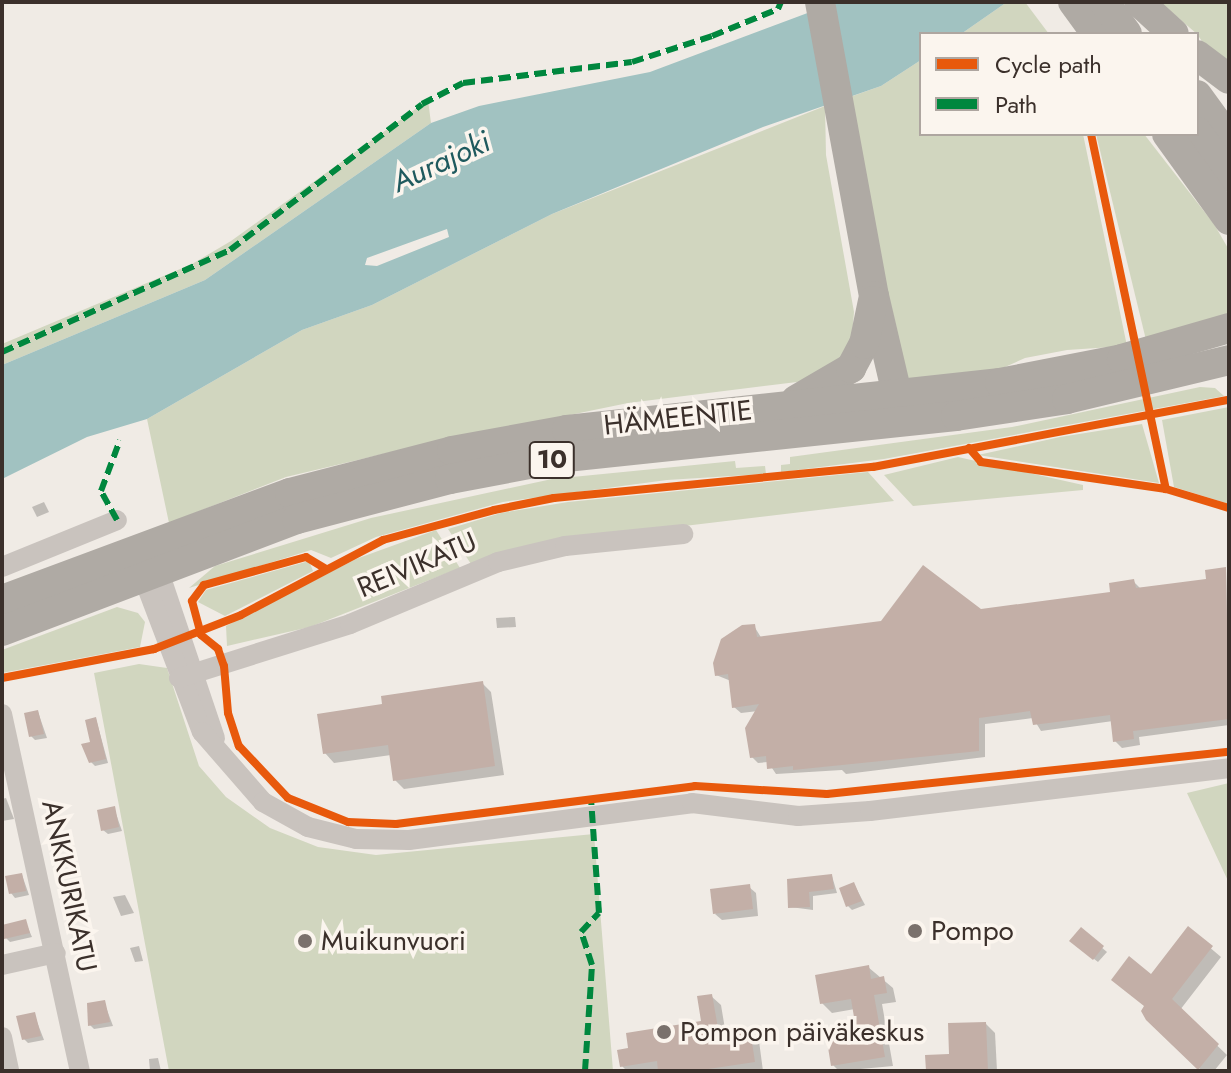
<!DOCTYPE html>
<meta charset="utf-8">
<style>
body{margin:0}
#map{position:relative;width:1231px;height:1073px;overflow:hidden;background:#f0ebe5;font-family:Jost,sans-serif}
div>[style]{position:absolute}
.green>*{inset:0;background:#d1d6bf}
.water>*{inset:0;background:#a1c2c1}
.shadow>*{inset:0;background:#0003}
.building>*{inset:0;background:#c3afa7}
.minor>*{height:20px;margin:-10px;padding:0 10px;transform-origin:10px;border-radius:10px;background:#c9c3be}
.highway>*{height:30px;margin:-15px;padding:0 15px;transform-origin:15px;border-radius:15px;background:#afaaa4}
.quiet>*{height:6px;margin-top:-3px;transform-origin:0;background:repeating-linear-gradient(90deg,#00873e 0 12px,transparent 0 18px)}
.cycleway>*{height:8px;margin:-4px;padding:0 4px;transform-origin:4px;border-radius:4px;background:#e8590c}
.dots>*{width:22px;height:22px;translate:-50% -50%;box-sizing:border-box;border:4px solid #fbf5ee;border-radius:50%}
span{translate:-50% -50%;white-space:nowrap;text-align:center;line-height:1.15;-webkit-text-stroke:7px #fbf5ee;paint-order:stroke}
.shield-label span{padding:2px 6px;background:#fbf5ee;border:2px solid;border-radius:6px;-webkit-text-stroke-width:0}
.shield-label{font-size:26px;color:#3b302b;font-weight:700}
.street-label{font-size:28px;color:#3b302b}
.poi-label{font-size:28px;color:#3b302b}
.left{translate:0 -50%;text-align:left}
.water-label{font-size:30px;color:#1f5a5e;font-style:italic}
.frame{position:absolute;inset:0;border:4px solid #3b302b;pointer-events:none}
.legend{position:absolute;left:919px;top:32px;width:280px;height:104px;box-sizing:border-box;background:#fbf5ee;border:2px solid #aea6a0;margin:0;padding:10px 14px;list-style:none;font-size:24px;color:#3b302b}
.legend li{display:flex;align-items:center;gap:16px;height:40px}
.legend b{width:40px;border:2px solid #aea6a0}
</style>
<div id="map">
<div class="green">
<i style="clip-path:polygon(1007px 2px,1025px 2px,1049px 34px,961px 34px)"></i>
<i style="clip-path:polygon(1160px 2px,1229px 2px,1229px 67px,1210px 53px,1197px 34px)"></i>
<i style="clip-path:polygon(921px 60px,921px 134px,1083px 134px,1127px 346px,1067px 350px,1025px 358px,996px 371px,904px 384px,850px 97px,881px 86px)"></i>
<i style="clip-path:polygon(428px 100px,431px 123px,205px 280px,2px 365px,2px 344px,192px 264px,231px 241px)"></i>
<i style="clip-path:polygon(825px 106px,826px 155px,854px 312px,852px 337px,842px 358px,827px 372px,797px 382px,628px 403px,404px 449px,286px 477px,169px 523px,147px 419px,302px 330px,372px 305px,552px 214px)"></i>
<i style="clip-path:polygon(1096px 134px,1144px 134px,1214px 224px,1229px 250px,1229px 316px,1146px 340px)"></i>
<i style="clip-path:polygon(1200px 387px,1215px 388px,1224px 396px,884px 459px,781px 472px,781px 465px,790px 464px,790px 457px,1012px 427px)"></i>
<i style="clip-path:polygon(1229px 407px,1229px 504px,1174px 487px,1162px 420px)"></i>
<i style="clip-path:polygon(1142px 424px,1159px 483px,978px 455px,1060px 437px)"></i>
<i style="clip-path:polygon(958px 457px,1083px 485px,1083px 490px,913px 506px,884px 475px)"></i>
<i style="clip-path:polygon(735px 461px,736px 468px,765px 466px,766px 474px,667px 480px,503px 502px,376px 537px,331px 558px,311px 550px,189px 588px,215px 566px,371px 518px,552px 479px)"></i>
<i style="clip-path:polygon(868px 472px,894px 501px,558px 541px,471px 564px,448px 529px,501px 513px,568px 502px)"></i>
<i style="clip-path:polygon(436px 530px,460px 568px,310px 627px,227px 646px,226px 626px,356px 559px)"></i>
<i style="clip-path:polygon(309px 561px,313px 571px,225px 616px,198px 602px,206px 590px)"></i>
<i style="clip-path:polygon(117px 607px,138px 613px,145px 622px,140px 647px,2px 673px,2px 650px)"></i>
<i style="clip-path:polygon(139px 664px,167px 668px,199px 766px,226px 797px,270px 828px,318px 847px,376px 855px,594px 834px,613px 1071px,169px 1071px,94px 673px)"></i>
<i style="clip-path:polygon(1229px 783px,1229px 883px,1187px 793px)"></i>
</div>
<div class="water">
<i style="clip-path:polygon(evenodd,837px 2px,1007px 2px,961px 34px,921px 34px,921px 60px,881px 86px,763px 127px,552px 214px,372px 305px,302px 330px,147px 419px,87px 437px,2px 479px,2px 365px,205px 280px,431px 123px,479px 106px,650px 72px,837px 2px,447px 229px,449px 237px,377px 266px,365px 265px,367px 258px,447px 229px)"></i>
</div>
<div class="shadow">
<i style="clip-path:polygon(44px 502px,49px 512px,37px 517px,32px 507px)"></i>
<i style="clip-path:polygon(1226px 570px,1229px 725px,1139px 737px,1140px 745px,1122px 748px,1115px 741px,1113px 721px,1041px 731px,1033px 718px,985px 724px,985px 757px,846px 774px,842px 770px,776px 774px,768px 762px,758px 763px,752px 757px,758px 711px,741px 713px,734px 707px,731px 681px,716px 675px,754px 626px,762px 639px,1113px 593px,1134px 582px,1140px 588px,1209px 581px)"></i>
<i style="clip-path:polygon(515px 617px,516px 627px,497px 628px,496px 618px)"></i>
<i style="clip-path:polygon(482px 683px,491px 692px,504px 775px,404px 789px,395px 780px,391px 755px,334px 763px,325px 753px,385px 706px)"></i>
<i style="clip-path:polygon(38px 712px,47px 738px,35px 740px,31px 736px)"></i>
<i style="clip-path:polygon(96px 719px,108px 763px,95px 766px,91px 762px)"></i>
<i style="clip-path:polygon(6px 798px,14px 819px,2px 821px,2px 799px)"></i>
<i style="clip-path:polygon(114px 808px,122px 831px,108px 834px,103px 830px)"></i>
<i style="clip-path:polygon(22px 875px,29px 895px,15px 898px,11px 893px)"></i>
<i style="clip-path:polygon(832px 876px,837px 893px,813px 896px,813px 910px,790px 907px,789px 880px)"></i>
<i style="clip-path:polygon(854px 884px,865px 905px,852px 910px,848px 906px)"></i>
<i style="clip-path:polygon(749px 887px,756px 893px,758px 916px,722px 920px,715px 914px)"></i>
<i style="clip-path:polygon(125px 895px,134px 913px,121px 916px,113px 897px)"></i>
<i style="clip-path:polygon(25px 921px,32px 937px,10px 942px,6px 938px)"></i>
<i style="clip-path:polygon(1188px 929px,1221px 957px,1180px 1010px,1227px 1055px,1214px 1071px,1202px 1071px,1148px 1019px,1151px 976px)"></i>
<i style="clip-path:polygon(1081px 930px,1107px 952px,1098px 962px,1076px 945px)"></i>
<i style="clip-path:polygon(139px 946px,143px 961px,135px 962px,130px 948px)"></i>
<i style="clip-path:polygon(868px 967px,893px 988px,896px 1002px,882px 1004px,893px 1066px,839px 1071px,833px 1065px,858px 1031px,855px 1009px,832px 1013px,822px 1003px)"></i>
<i style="clip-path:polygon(711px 996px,721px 1005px,726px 1035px,749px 1031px,759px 1041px,763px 1071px,627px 1071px,622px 1066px,703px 1023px)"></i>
<i style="clip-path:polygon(104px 1002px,113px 1026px,94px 1029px,90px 1025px)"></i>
<i style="clip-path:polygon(34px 1014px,44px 1040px,28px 1043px,24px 1039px)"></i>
<i style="clip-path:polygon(986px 1024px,995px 1033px,997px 1071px,928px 1071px)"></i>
<i style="clip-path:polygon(149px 1059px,158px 1058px,161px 1071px,150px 1071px)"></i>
</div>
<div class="building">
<i style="clip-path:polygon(923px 565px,981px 609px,1110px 592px,1109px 583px,1134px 579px,1136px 588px,1206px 579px,1205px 570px,1226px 567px,1229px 719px,1133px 731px,1134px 739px,1113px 742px,1110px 715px,1033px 725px,1030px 711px,979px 718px,979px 751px,793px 770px,793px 766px,767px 769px,766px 756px,750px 758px,745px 728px,759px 704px,732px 708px,728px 674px,715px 676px,713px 663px,721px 639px,742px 625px,755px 624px,757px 637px,881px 621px)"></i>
<i style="clip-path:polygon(483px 681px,495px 766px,393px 781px,388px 745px,323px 754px,317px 714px,382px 704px,381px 696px)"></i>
<i style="clip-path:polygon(38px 710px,44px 734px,29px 737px,24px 713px)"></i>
<i style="clip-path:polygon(96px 717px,106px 759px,89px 763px,81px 744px,90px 742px,85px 720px)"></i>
<i style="clip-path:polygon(115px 806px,119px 827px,101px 831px,97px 810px)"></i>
<i style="clip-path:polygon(22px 873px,26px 891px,9px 894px,5px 876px)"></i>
<i style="clip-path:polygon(832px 874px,834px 889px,809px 892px,810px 907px,788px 908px,787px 879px)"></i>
<i style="clip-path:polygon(854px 882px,862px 901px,846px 907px,839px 888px)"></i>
<i style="clip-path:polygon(750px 884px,753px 909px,713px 914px,710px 889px)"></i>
<i style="clip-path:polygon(26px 919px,30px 933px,4px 939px,2px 925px)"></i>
<i style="clip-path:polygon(1188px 926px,1213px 946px,1172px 999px,1219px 1044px,1198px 1070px,1146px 1020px,1141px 1011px,1144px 1006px,1111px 980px,1129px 956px,1151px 974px)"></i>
<i style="clip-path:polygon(1081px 927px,1104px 946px,1093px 960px,1069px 941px)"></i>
<i style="clip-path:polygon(869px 965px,871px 979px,884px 976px,887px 993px,874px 995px,885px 1057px,831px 1066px,826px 1035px,856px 1029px,851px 999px,820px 1004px,815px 975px)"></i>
<i style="clip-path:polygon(712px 994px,719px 1034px,750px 1029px,755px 1062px,695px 1071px,658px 1071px,657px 1061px,620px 1067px,617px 1050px,628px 1048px,626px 1033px,701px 1021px,697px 996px)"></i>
<i style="clip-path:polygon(105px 1000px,110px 1022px,88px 1026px,87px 1003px)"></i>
<i style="clip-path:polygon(35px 1012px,41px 1036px,22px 1040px,16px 1016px)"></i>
<i style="clip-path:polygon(986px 1022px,988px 1071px,926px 1071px,925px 1055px,949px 1054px,948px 1023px)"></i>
</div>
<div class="minor">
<i style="left:155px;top:560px;width:188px;rotate:71.4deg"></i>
<i style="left:2px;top:567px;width:124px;rotate:-22.2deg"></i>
<i style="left:140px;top:569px;width:174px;rotate:69.2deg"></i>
<i style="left:202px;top:732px;width:93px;rotate:48.9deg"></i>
<i style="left:263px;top:802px;width:51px;rotate:29.1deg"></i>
<i style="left:308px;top:827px;width:49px;rotate:14deg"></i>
<i style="left:356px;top:839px;width:53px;rotate:1.1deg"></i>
<i style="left:409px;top:840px;width:285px;rotate:-7.4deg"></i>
<i style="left:692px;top:803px;width:107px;rotate:7deg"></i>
<i style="left:798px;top:816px;width:72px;rotate:-4deg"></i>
<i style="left:870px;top:811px;width:362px;rotate:-6.8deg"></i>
<i style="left:179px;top:678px;width:179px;rotate:-17.5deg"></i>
<i style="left:350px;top:624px;width:160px;rotate:-22.7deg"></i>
<i style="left:498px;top:562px;width:69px;rotate:-13.4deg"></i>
<i style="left:565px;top:546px;width:119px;rotate:-5.8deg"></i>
<i style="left:2px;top:714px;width:365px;rotate:77.7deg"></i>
<i style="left:2px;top:965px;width:55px;rotate:-12.5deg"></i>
<i style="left:2px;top:1037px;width:35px;rotate:78deg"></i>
</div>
<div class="highway">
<i style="left:820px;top:2px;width:299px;rotate:79.6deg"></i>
<i style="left:874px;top:296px;width:105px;rotate:76.8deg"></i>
<i style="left:898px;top:398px;width:18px;rotate:56deg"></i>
<i style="left:1073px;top:2px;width:39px;rotate:54deg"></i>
<i style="left:1104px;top:2px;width:39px;rotate:54deg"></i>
<i style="left:1139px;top:2px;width:47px;rotate:42.4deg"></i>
<i style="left:1197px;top:55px;width:40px;rotate:37deg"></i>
<i style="left:1197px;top:95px;width:54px;rotate:54deg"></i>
<i style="left:1197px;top:132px;width:55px;rotate:54.6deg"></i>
<i style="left:1167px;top:134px;width:106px;rotate:54.2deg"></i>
<i style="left:796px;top:400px;width:64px;rotate:-30.2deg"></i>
<i style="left:851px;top:368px;width:27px;rotate:-62deg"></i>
<i style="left:864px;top:344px;width:44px;rotate:-78.2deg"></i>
<i style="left:2px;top:600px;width:307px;rotate:-20.4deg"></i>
<i style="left:290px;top:493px;width:167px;rotate:-14.5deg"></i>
<i style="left:452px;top:451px;width:117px;rotate:-10.3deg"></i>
<i style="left:567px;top:430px;width:436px;rotate:-6.2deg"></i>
<i style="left:1000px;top:383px;width:124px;rotate:-11.1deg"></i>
<i style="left:1122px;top:359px;width:111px;rotate:-16.2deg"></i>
<i style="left:2px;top:631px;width:316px;rotate:-20.8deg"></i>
<i style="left:297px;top:519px;width:158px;rotate:-14.7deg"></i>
<i style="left:450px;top:479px;width:118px;rotate:-10.7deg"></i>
<i style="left:566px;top:457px;width:392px;rotate:-6deg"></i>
<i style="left:956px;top:416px;width:112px;rotate:-8.7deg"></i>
<i style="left:1067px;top:399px;width:167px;rotate:-13.5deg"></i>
</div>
<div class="quiet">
<i style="left:2px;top:352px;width:250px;rotate:-24.1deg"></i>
<i style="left:230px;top:250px;width:241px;rotate:-37.2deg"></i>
<i style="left:422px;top:104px;width:46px;rotate:-27.1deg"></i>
<i style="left:463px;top:83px;width:170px;rotate:-7.1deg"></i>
<i style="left:632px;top:62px;width:84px;rotate:-18deg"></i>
<i style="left:712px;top:36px;width:71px;rotate:-22.2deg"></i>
<i style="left:778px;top:9px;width:8px;rotate:-67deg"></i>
<i style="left:117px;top:520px;width:33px;rotate:-119deg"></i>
<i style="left:101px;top:491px;width:54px;rotate:-69.6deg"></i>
<i style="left:585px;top:1071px;width:106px;rotate:-86.2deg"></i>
<i style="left:592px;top:965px;width:35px;rotate:-108deg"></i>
<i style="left:581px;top:932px;width:26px;rotate:-47deg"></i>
<i style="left:599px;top:913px;width:114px;rotate:-94deg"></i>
</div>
<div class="cycleway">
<i style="left:1091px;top:134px;width:363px;rotate:78.1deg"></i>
<i style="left:969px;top:448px;width:18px;rotate:49deg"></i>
<i style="left:981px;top:462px;width:187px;rotate:8.3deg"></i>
<i style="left:1166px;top:489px;width:66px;rotate:16.8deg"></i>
<i style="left:326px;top:569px;width:23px;rotate:-149deg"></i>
<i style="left:306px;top:557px;width:106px;rotate:164.6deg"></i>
<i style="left:204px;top:585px;width:20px;rotate:127deg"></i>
<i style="left:192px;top:601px;width:35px;rotate:75deg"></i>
<i style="left:201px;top:635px;width:22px;rotate:39deg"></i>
<i style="left:218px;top:649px;width:18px;rotate:71deg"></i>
<i style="left:224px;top:666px;width:47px;rotate:85.1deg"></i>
<i style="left:228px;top:713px;width:35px;rotate:72deg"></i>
<i style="left:239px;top:746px;width:71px;rotate:46.7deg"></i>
<i style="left:288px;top:798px;width:65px;rotate:21.8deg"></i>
<i style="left:348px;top:822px;width:48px;rotate:2.4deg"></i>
<i style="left:396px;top:824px;width:301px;rotate:-7.2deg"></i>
<i style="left:695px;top:786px;width:132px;rotate:3.5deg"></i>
<i style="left:827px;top:794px;width:404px;rotate:-6deg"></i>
<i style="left:2px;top:678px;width:155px;rotate:-10.8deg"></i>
<i style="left:154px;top:649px;width:93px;rotate:-21.3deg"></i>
<i style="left:241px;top:615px;width:161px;rotate:-27.8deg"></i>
<i style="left:383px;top:540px;width:115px;rotate:-15.1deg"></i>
<i style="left:494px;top:510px;width:61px;rotate:-11.3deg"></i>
<i style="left:554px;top:498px;width:321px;rotate:-5.6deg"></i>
<i style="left:873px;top:467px;width:362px;rotate:-10.7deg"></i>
</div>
<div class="dots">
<i style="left:915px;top:931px;background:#7a716c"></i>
<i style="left:305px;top:941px;background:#7a716c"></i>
<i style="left:664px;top:1032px;background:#7a716c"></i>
</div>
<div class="shield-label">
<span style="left:552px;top:460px">10</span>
</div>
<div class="street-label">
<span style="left:678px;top:418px;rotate:-6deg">HÄMEENTIE</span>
<span style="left:417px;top:565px;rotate:-23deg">REIVIKATU</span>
<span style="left:69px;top:886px;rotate:78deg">ANKKURIKATU</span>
</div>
<div class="poi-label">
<span class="left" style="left:931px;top:931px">Pompo</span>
<span class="left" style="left:321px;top:941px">Muikunvuori</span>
<span class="left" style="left:680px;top:1032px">Pompon päiväkeskus</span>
</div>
<div class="water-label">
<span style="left:441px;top:162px;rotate:-25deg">Aurajoki</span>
</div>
<div class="frame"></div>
<ul class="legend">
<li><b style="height:10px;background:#e8590c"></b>Cycle path</li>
<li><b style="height:10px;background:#00873e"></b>Path</li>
</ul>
</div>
